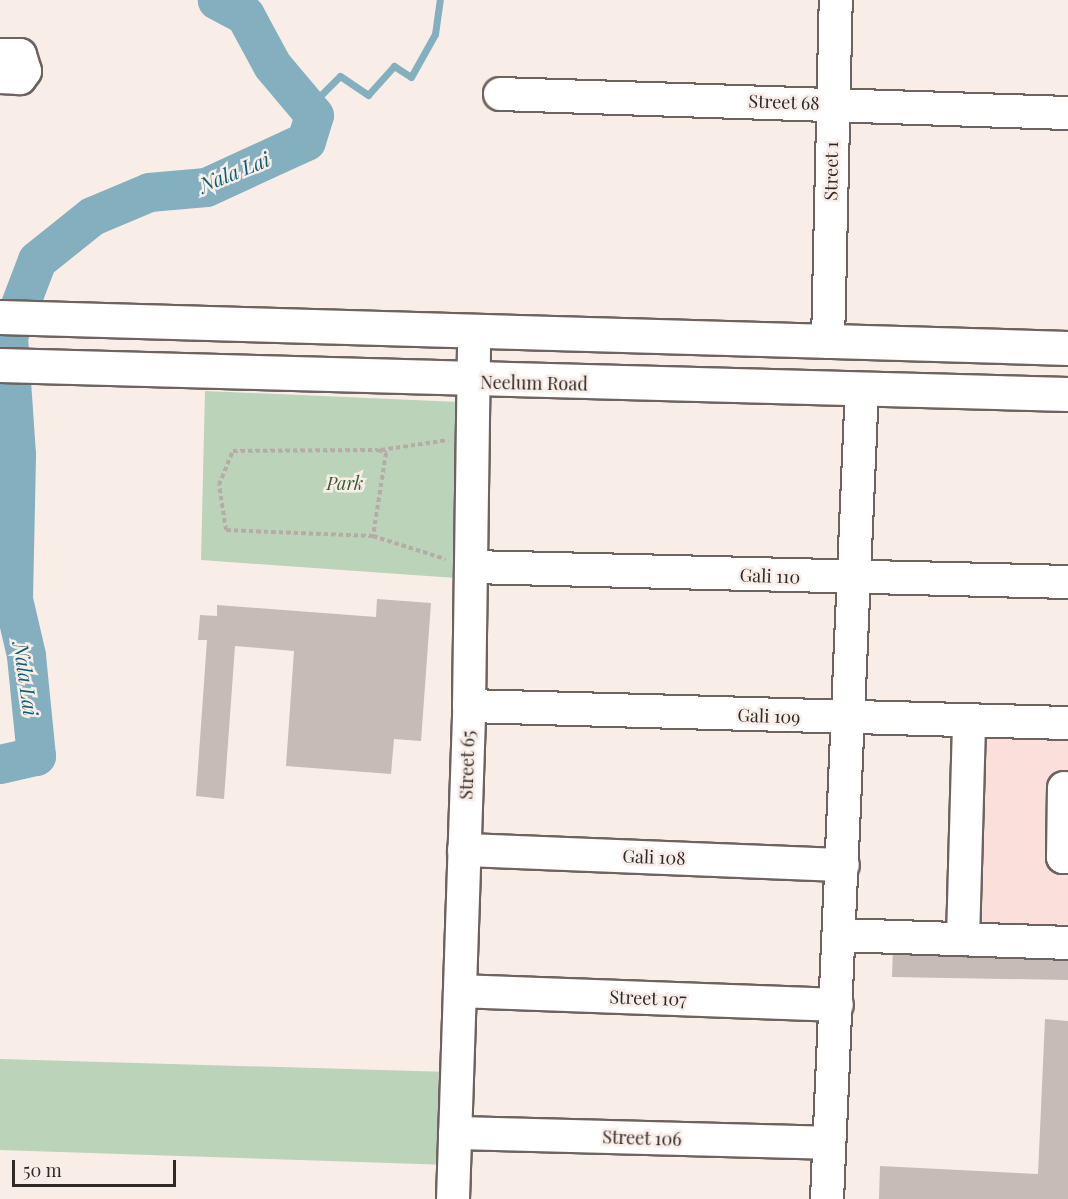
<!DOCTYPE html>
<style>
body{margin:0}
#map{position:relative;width:1068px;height:1199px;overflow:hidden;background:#f9ede8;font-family:"Playfair Display",serif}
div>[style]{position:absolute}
.commercial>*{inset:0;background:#fadfdb}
.green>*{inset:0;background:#bbd3b8}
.stream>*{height:7px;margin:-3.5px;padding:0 3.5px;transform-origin:3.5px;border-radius:3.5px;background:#84afbf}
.river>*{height:39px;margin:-19.5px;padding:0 19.5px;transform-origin:19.5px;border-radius:19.5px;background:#84afbf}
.building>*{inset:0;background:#c7bbb7}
.path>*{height:4px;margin-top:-2px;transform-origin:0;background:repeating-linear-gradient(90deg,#b5aba7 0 4.5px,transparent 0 7.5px)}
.roads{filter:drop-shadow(2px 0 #6d635f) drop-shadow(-2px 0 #6d635f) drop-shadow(0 2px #6d635f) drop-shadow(0 -2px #6d635f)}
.minor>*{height:32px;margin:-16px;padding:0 16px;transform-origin:16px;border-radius:16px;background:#fff}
.major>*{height:33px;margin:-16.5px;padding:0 16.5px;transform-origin:16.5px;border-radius:16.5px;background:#fff}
span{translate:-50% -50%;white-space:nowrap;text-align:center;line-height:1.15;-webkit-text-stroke:5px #f9ede8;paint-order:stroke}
.street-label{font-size:18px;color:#2f2a28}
.park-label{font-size:18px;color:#365c31;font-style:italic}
.water-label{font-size:20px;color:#0a6077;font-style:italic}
.scale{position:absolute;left:12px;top:1160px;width:164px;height:27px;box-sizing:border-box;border:3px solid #2f2a28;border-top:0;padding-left:8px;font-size:18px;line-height:21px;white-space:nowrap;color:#2f2a28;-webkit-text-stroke:4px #f9ede8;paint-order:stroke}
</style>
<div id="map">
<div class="commercial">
<i style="clip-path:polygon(974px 727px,1068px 729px,1068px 936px,970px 934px)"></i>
</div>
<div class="green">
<i style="clip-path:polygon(205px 391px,459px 402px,456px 578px,201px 560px)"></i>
<i style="clip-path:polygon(0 1059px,450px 1072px,450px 1165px,0 1150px)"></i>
</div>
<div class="stream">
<i style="left:310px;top:106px;width:42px;rotate:-45deg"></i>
<i style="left:340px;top:76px;width:34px;rotate:34deg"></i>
<i style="left:368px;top:95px;width:39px;rotate:-48deg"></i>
<i style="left:394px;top:66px;width:20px;rotate:33deg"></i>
<i style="left:411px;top:77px;width:49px;rotate:-60.8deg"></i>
<i style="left:435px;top:34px;width:34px;rotate:-82deg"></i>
</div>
<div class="river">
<i style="left:0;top:764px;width:37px;rotate:-13deg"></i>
<i style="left:36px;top:756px;width:101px;rotate:-95.7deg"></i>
<i style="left:26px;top:655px;width:57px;rotate:-103.1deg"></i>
<i style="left:13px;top:599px;width:145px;rotate:-88.8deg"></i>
<i style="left:16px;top:454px;width:118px;rotate:-93.9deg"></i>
<i style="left:8px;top:336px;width:81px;rotate:-69.1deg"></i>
<i style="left:37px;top:260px;width:70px;rotate:-38.7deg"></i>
<i style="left:92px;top:216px;width:62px;rotate:-22.8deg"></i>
<i style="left:149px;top:192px;width:57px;rotate:-5deg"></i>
<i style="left:206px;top:187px;width:110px;rotate:-24.7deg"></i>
<i style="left:306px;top:141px;width:27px;rotate:-73deg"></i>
<i style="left:314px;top:115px;width:65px;rotate:-130deg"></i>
<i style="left:272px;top:65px;width:57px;rotate:-118.4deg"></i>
<i style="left:245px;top:15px;width:32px;rotate:-152deg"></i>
</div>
<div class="building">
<i style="clip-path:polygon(377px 599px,431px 603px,421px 741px,394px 739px,391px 774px,286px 766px,294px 651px,235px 646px,224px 799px,196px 796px,207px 640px,198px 640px,200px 615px,217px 616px,217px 605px,376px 617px)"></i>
<i style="clip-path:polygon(893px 947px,1068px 950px,1068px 980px,892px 977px)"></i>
<i style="clip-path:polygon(1045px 1019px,1068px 1021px,1068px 1199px,879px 1199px,880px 1166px,1038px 1174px)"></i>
</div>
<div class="path">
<i style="left:378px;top:450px;width:9px;rotate:21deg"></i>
<i style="left:386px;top:453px;width:84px;rotate:98.9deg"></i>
<i style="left:373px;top:536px;width:147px;rotate:-177.7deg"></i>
<i style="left:226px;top:530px;width:46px;rotate:-98.8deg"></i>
<i style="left:219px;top:485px;width:37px;rotate:-68deg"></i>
<i style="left:233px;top:451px;width:145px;rotate:-0.4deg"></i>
<i style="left:381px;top:450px;width:68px;rotate:-8.5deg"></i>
<i style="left:373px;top:536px;width:76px;rotate:17.7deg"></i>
</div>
<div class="roads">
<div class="minor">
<i style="left:0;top:55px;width:20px"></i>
<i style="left:20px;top:55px;width:17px;rotate:73deg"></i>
<i style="left:25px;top:71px;width:9px;rotate:126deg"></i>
<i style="left:20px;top:78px;width:20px;rotate:-177deg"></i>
<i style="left:500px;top:94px;width:568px;rotate:1.92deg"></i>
<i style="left:828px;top:342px;width:342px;rotate:-88.7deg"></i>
<i style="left:472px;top:567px;width:596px;rotate:1.44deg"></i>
<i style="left:469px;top:706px;width:599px;rotate:1.63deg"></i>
<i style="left:1064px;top:788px;width:69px;rotate:90.8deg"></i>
<i style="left:1063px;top:857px;width:5px"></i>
<i style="left:464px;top:850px;width:379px;rotate:2.3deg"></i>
<i style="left:840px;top:935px;width:228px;rotate:2deg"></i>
<i style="left:963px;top:939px;width:218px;rotate:-88.4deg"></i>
<i style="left:460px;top:991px;width:377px;rotate:2.1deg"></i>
<i style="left:455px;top:1133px;width:374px;rotate:1.5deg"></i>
<i style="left:453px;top:1199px;width:493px;rotate:-88.1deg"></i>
<i style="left:469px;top:706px;width:375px;rotate:-89.2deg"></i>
<i style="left:827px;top:1199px;width:811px;rotate:-87.53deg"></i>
</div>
<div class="major">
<i style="left:0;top:317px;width:1068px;rotate:1.66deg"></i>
<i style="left:0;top:365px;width:1068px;rotate:1.56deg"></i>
</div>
</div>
<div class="street-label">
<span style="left:784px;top:102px;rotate:2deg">Street 68</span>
<span style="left:831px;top:171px;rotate:-89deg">Street 1</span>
<span style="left:534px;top:383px;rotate:1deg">Neelum Road</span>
<span style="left:770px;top:576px;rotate:2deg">Gali 110</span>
<span style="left:769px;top:716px;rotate:2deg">Gali 109</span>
<span style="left:467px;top:765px;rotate:-88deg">Street 65</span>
<span style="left:654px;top:857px;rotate:2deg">Gali 108</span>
<span style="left:648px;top:998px;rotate:2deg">Street 107</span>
<span style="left:642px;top:1138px;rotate:2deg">Street 106</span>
</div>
<div class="park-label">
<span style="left:345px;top:483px">Park</span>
</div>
<div class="water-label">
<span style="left:234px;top:171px;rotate:-22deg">Nala Lai</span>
<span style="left:27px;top:679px;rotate:82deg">Nala Lai</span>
</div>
<div class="scale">50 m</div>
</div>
